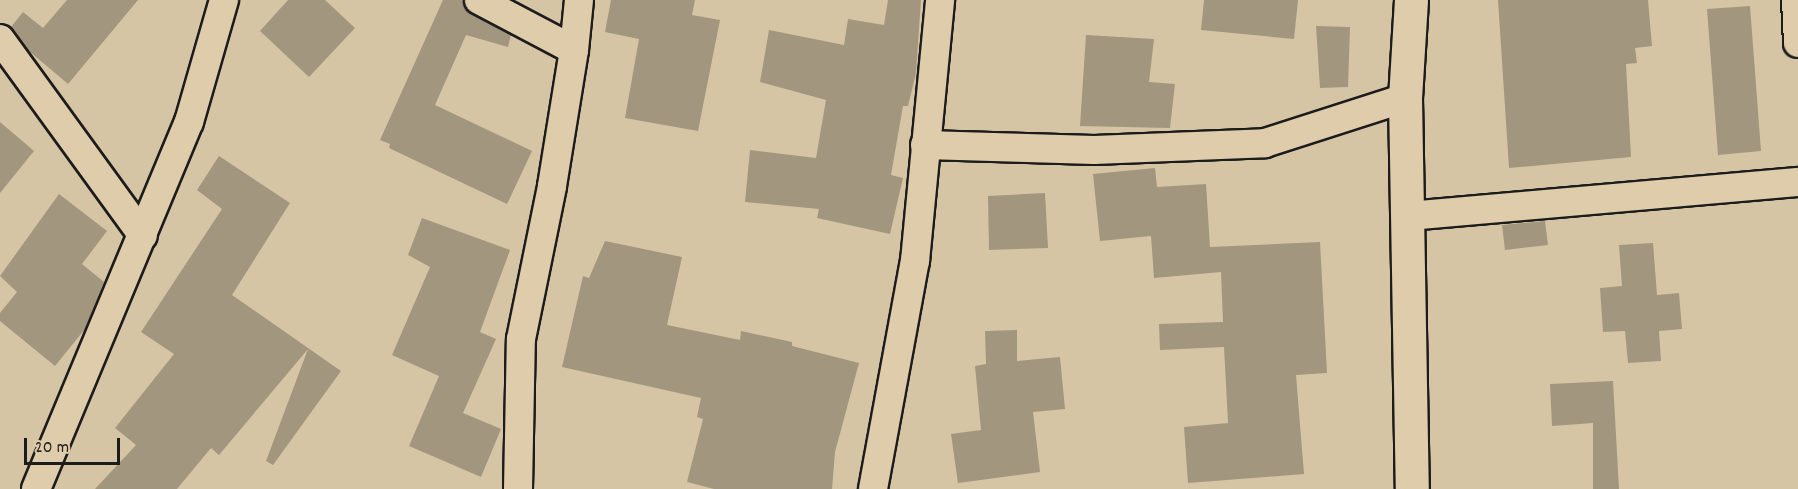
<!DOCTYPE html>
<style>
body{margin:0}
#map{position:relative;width:1798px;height:489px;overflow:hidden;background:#d6c5a4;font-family:Dekko,sans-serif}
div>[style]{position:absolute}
.building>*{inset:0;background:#a2967f}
.roads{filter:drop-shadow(2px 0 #1c1c1c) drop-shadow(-2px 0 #1c1c1c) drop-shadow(0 2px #1c1c1c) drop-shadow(0 -2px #1c1c1c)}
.street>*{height:28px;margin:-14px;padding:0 14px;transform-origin:14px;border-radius:14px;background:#deccaa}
.secondary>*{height:33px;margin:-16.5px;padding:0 16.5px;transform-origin:16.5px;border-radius:16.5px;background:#deccaa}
span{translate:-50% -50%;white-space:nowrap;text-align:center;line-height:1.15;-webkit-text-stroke:5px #deccaa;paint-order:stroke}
.scale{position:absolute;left:24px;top:438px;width:96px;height:27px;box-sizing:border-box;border:3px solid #1c1c1c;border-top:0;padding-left:8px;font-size:18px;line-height:21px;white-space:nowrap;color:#1c1c1c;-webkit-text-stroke:4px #deccaa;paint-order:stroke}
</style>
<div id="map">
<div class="building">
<i style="clip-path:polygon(67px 0,138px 0,68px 84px,29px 51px,11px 27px,23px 12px,43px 28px)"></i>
<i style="clip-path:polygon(288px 0,325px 0,355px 28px,309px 77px,260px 31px)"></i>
<i style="clip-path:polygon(443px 0,463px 0,471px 14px,511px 35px,508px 47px,466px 35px,435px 105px,532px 151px,507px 204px,389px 148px,390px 144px,380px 140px)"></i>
<i style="clip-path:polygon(611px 0,695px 0,692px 15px,720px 20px,698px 131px,625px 118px,639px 39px,605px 32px)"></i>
<i style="clip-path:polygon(888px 0,921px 0,916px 73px,908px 106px,903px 106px,891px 175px,903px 178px,890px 234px,817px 218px,819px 209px,745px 202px,750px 150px,816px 158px,826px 100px,760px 82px,769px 30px,844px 45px,848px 19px,884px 25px)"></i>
<i style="clip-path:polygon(1204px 0,1298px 0,1294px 39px,1201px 30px)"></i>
<i style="clip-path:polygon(1498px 0,1648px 0,1652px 46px,1635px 48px,1637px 63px,1626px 64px,1631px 157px,1509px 168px)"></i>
<i style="clip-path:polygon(1750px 6px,1761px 151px,1718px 155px,1707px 9px)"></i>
<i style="clip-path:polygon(1316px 26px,1350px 27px,1348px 87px,1320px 88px)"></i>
<i style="clip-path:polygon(1086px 35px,1154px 39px,1149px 82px,1175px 84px,1170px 128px,1080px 126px)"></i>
<i style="clip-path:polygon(0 122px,34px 151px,0 193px)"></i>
<i style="clip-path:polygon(219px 156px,290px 203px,232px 295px,341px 371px,273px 465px,266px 461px,308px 349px,219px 455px,211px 448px,177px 489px,95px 489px,136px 445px,115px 428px,174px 354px,141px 332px,222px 209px,197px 190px)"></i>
<i style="clip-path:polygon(1155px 168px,1157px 187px,1206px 184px,1210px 247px,1320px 242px,1327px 373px,1296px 375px,1304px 474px,1188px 483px,1184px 427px,1228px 423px,1224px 347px,1160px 350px,1159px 324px,1223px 322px,1221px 272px,1154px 278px,1151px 236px,1100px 241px,1093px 174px)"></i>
<i style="clip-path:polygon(1045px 193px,1048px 248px,989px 250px,988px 196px)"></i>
<i style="clip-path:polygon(59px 194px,107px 231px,82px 264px,104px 282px,85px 329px,55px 366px,0 321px,0 313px,17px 292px,0 276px)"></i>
<i style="clip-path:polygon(422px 218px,510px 250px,480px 332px,496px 339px,463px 413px,501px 429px,481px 477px,409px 446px,439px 376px,392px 355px,430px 267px,408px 255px)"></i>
<i style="clip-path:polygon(1545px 221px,1548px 245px,1505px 250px,1502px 225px)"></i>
<i style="clip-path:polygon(605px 241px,682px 257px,667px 325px,740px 340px,741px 331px,792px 342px,792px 346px,859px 363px,835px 452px,832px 489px,714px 489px,687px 482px,703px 419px,697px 417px,701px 398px,562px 367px,583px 276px,589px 278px)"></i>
<i style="clip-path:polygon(1653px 243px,1657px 295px,1679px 293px,1682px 329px,1659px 331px,1661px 361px,1628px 363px,1625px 331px,1603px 332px,1600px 288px,1622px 286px,1619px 245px)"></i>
<i style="clip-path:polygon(1017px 330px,1017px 361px,1060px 357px,1065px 409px,1033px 412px,1040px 472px,958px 483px,951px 434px,981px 430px,975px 366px,986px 364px,985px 331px)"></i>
<i style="clip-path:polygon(1613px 381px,1619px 489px,1593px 489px,1593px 423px,1552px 426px,1550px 384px)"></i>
</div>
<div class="roads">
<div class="street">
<i style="left:479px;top:0;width:107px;rotate:27.8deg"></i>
<i style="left:1796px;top:0;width:43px;rotate:87.3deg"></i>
<i style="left:0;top:39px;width:243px;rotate:54deg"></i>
<i style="left:925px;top:145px;width:169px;rotate:1.7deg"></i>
<i style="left:1094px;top:150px;width:171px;rotate:-2.3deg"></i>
<i style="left:1265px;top:143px;width:147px;rotate:-17.8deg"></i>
<i style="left:1408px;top:216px;width:391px;rotate:-5deg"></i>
<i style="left:36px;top:489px;width:398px;rotate:-67.4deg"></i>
<i style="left:189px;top:122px;width:127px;rotate:-74deg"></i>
<i style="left:518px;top:489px;width:150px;rotate:-88.9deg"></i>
<i style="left:521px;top:339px;width:156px;rotate:-78.5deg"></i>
<i style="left:552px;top:186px;width:138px;rotate:-80.8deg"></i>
<i style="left:574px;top:50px;width:50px;rotate:-84.3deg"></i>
<i style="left:873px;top:489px;width:232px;rotate:-79.6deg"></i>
<i style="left:915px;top:261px;width:262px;rotate:-84.5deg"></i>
</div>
<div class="secondary">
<i style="left:1411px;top:0;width:98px;rotate:93.5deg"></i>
<i style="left:1405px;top:98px;width:391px;rotate:89deg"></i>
</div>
</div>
<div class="scale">20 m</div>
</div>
